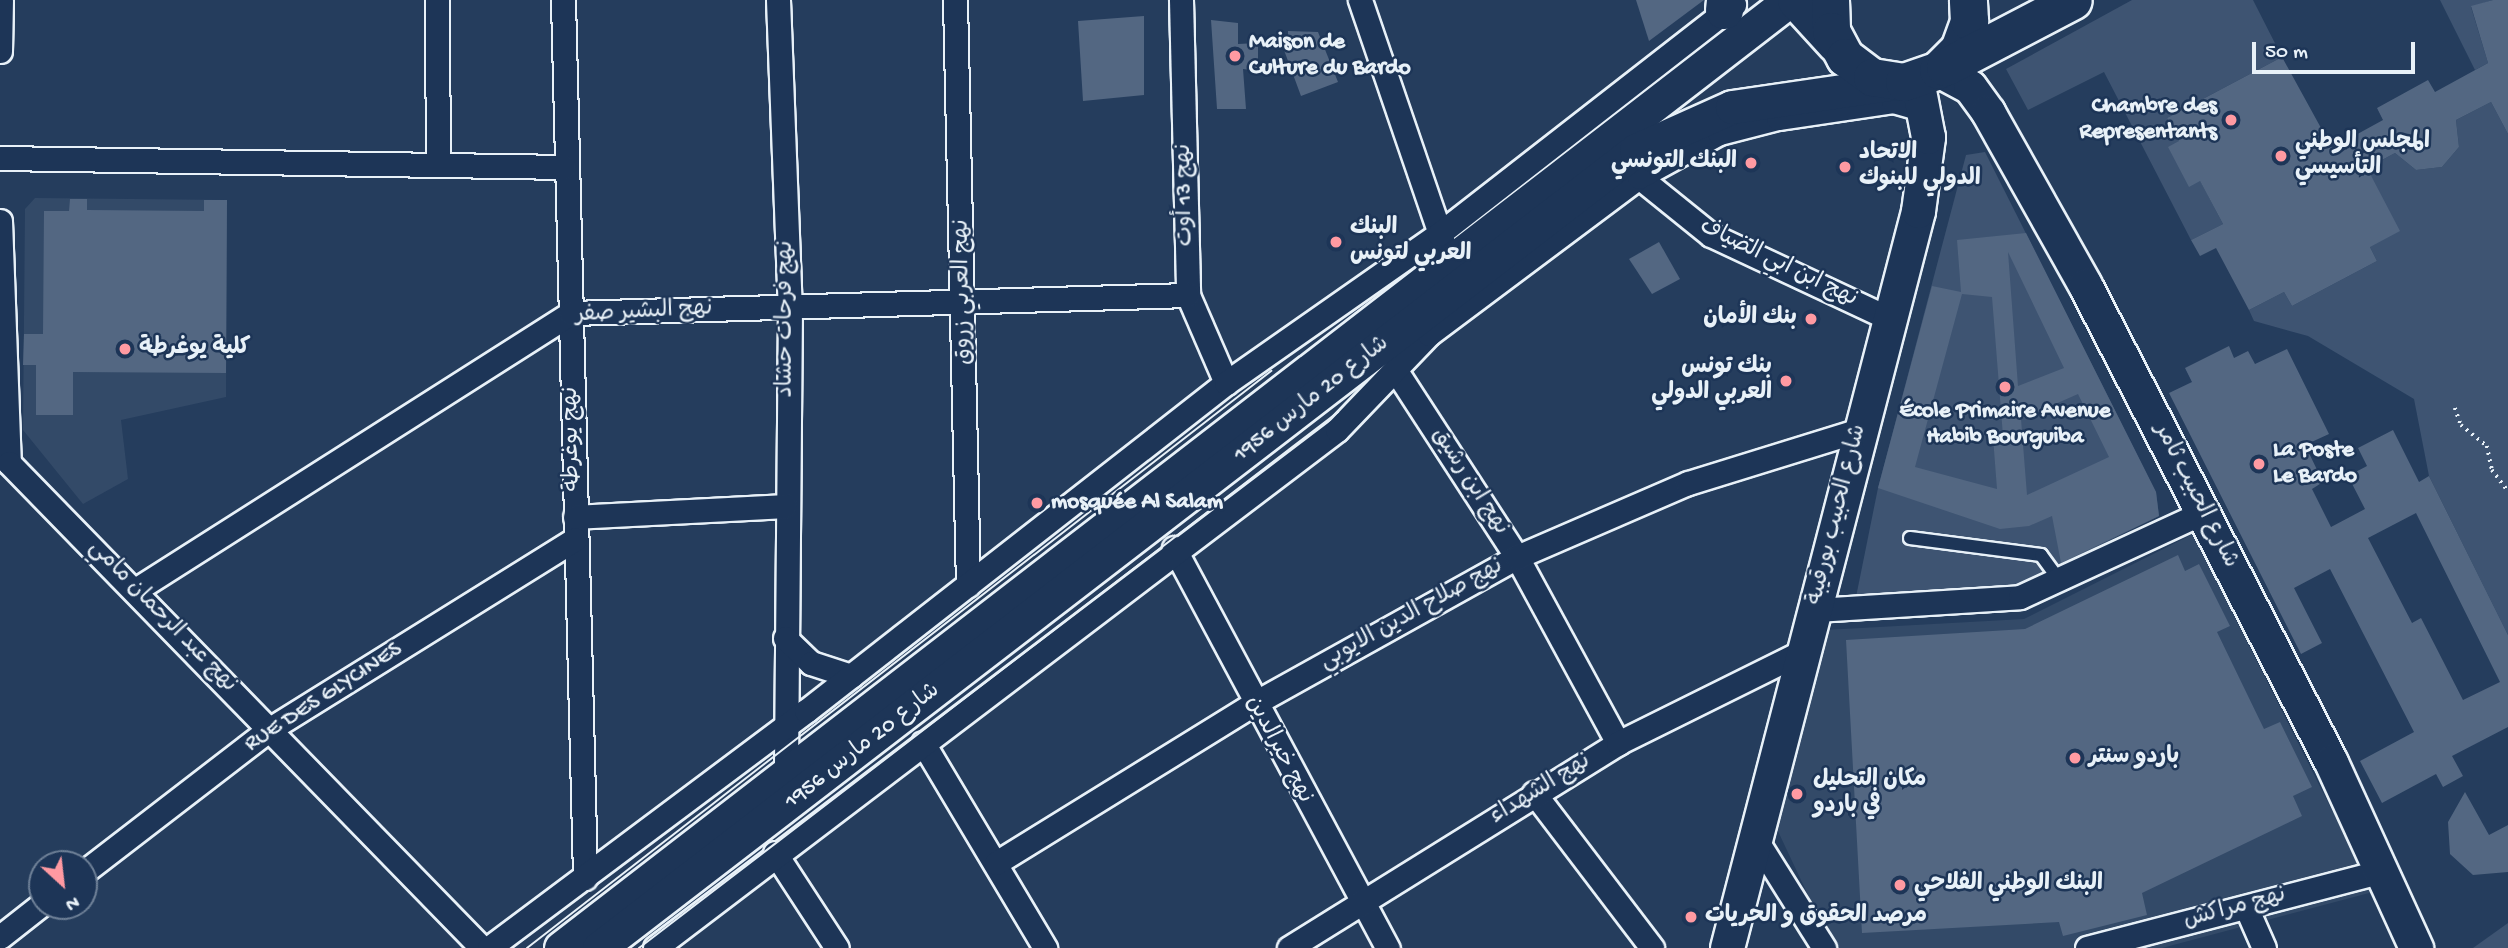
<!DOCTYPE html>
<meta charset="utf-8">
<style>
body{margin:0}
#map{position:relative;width:2508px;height:948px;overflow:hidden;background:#253d5d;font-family:"Gochi Hand","Playpen Sans Arabic",sans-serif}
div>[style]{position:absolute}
.built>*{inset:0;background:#334a68}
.green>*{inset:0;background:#3e5472}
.building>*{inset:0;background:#536782}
.path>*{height:3.5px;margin-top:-1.75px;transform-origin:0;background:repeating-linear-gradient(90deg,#e8f1f8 0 2px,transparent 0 7px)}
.roads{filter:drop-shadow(2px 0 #e8f1f8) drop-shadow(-2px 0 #e8f1f8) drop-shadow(0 2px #e8f1f8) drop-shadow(0 -2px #e8f1f8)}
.lane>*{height:12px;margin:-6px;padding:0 6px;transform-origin:6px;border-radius:6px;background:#1d3557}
.street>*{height:23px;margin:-11.5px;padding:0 11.5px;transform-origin:11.5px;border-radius:11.5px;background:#1d3557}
.secondary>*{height:33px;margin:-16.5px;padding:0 16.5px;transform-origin:16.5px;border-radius:16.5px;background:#1d3557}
.primary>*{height:37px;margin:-18.5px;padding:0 18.5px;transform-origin:18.5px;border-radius:18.5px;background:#1d3557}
.tram>*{height:2px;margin:-1px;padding:0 1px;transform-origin:1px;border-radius:1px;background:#e8f1f8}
.dots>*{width:19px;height:19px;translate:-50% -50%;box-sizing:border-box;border:4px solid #1d3557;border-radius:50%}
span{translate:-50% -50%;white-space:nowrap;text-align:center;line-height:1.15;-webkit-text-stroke:5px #1d3557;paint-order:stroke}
.poi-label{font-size:23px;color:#e8f1f8;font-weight:700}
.left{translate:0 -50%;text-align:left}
.right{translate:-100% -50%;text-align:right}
.street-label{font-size:23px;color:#e8f1f8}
.north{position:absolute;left:28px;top:850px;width:70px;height:70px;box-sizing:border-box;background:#1d3557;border:2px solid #6e8097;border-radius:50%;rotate:153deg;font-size:19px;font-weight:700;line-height:28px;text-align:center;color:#e8f1f8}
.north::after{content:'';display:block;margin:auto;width:24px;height:32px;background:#ff9aa2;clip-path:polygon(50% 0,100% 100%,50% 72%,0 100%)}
.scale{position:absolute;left:2252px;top:42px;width:163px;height:32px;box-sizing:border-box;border:4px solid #e8f1f8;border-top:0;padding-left:9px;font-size:21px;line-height:24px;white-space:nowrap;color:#e8f1f8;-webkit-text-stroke:5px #1d3557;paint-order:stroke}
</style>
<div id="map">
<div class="built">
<i style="clip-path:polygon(35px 198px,227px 200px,226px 397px,121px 420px,128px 479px,83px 504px,23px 430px,25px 209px)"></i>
<i style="clip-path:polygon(2193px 534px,2373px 892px,2162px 948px,1833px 948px,1775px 825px,1825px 630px,2024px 619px)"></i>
</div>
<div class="green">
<i style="clip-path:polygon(2132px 0,2253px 0,2282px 57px,2167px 118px,2223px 224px,2191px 240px,2104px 72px,2028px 110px,2006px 69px)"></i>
<i style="clip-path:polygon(2440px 0,2493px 0,2471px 7px,2488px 63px,2475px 70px)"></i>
<i style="clip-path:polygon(2491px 102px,2508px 134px,2508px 635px,2429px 476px,2414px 399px,2308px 336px,2254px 321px,2249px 310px,2284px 292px,2292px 306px,2377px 261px,2370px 247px,2367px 168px,2395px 153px,2416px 170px,2442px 167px,2459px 147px,2456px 120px)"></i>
<i style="clip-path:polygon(1985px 152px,2156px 492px,2159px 516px,2018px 585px,1856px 597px,1878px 488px,1966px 155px)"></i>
<i style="clip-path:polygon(2508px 923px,2508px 948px,2473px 948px)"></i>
</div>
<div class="building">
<i style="clip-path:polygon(1636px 0,1704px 0,1649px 41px)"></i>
<i style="clip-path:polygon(2493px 0,2508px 0,2508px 134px,2491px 102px,2456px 120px,2459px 147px,2442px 167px,2416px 170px,2395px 153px,2367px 168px,2400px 231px,2370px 247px,2377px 261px,2292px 306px,2284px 292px,2249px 310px,2216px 248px,2200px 256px,2191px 240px,2223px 224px,2200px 181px,2189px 187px,2168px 147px,2179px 141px,2167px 118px,2282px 57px,2332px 148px,2383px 120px,2377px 108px,2428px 80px,2435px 92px,2488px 63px,2471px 6px)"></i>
<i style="clip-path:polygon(1144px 16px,1144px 95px,1083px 101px,1078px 21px)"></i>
<i style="clip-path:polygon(1211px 20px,1238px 23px,1238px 44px,1258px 43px,1258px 71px,1243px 69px,1246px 109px,1217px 109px)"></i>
<i style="clip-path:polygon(1288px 31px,1318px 32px,1338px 82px,1301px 96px,1281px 42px,1288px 42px)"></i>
<i style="clip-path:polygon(70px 199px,87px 199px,87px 210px,204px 211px,204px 200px,227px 200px,226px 373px,73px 372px,73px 415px,36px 415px,36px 365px,23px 365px,24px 334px,43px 334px,44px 211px,69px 211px)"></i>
<i style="clip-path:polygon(evenodd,2026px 233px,2156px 492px,2159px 516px,2061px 563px,2052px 516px,2029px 526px,2000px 529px,1878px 488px,1932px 286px,1961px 292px,1957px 240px,2026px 233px,2008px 252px,2064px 368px,2018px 386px,2008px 252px,2026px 233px,1962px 294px,1992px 297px,2003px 436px,1993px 437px,1997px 489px,1915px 467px,1962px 294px,2026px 233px,2078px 394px,2109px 457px,2027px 495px,2021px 419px,2078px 394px)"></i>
<i style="clip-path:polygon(1659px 242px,1680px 279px,1652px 294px,1629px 259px)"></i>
<i style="clip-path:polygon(evenodd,2229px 346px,2234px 358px,2248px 351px,2255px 364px,2287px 349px,2329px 434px,2305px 445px,2323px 482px,2312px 489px,2331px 527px,2365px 509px,2348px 476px,2367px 466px,2358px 448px,2393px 430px,2419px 482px,2429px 476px,2508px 635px,2508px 727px,2452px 756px,2463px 776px,2443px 787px,2436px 774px,2382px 803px,2360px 761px,2414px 732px,2330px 569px,2294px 588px,2322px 643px,2301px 654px,2169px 393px,2192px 382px,2185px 368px,2229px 346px,2416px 513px,2500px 682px,2463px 700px,2421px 618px,2412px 623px,2368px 538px,2416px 513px)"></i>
<i style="clip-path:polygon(2178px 555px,2185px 571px,2199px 564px,2230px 626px,2217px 632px,2264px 729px,2280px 722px,2312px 787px,2293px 796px,2302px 816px,2142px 893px,2147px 915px,2063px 936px,2059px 922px,1862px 933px,1846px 640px,2025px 629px)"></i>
<i style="clip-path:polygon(2465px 792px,2489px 835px,2508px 825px,2508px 872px,2473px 875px,2450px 854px,2448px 822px)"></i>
</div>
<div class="path">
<i style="left:2455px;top:408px;width:18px;rotate:71deg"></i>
<i style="left:2461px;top:425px;width:33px;rotate:39deg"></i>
<i style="left:2487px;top:446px;width:25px;rotate:78deg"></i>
<i style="left:2492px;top:470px;width:26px;rotate:53deg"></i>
</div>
<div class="roads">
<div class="lane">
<i style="left:1910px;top:538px;width:132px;rotate:7.4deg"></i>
<i style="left:2041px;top:555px;width:31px;rotate:54deg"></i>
</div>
<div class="street">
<i style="left:437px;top:0;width:165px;rotate:89.7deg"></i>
<i style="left:563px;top:0;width:878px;rotate:88.56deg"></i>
<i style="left:778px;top:0;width:307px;rotate:87.8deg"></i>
<i style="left:790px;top:307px;width:474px;rotate:90.5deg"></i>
<i style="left:955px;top:0;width:585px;rotate:88.73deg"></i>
<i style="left:1181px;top:0;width:295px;rotate:88.6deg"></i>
<i style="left:1188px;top:295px;width:96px;rotate:66.6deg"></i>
<i style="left:1360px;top:0;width:259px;rotate:71.1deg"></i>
<i style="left:0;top:51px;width:51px;rotate:-88.9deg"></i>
<i style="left:0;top:158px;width:564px;rotate:0.91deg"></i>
<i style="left:1639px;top:177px;width:92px;rotate:38.9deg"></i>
<i style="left:1711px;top:235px;width:195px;rotate:25.1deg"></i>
<i style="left:0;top:221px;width:242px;rotate:87.9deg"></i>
<i style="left:9px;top:463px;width:677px;rotate:45.72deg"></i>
<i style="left:1396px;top:371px;width:222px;rotate:57deg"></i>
<i style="left:1517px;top:557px;width:212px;rotate:61.5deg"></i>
<i style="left:575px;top:517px;width:210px;rotate:-3deg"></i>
<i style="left:1174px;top:548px;width:454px;rotate:61.9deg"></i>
<i style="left:137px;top:589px;width:514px;rotate:-32.45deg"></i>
<i style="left:571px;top:313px;width:617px;rotate:-1.67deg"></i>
<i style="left:1816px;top:610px;width:204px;rotate:-3.6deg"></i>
<i style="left:2020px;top:597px;width:203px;rotate:-24.8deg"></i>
<i style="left:785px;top:638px;width:36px;rotate:44deg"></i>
<i style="left:811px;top:663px;width:42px;rotate:18deg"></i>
<i style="left:923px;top:743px;width:239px;rotate:59.2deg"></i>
<i style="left:1534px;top:793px;width:195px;rotate:52.7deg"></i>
<i style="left:1755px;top:838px;width:130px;rotate:57.9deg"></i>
<i style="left:775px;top:853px;width:113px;rotate:56.9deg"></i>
<i style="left:996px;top:863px;width:302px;rotate:-31.7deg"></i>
<i style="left:1253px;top:704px;width:302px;rotate:-29.1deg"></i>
<i style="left:1517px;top:557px;width:186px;rotate:-23.4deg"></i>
<i style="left:1688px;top:483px;width:179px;rotate:-17.2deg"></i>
<i style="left:84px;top:872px;width:235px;rotate:-37.6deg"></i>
<i style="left:270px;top:729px;width:359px;rotate:-31.9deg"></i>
<i style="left:2246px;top:907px;width:45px;rotate:66.3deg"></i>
<i style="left:0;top:937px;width:53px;rotate:-38.2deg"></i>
<i style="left:489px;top:948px;width:396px;rotate:-36.8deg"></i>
<i style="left:806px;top:711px;width:533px;rotate:-37.99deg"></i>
<i style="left:1226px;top:383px;width:260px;rotate:-35deg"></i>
<i style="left:1439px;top:234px;width:374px;rotate:-37.9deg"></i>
<i style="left:655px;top:948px;width:856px;rotate:-37.22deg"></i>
<i style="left:1337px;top:430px;width:133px;rotate:-46.2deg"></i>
<i style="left:1429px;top:334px;width:262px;rotate:-36.8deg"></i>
<i style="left:1639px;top:177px;width:91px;rotate:-28.8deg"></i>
<i style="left:1719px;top:133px;width:61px;rotate:-14.3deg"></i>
<i style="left:1778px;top:118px;width:116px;rotate:-8.4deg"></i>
<i style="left:1893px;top:101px;width:32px;rotate:16deg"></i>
<i style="left:1289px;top:948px;width:388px;rotate:-31.9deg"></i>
<i style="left:1618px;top:743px;width:207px;rotate:-26.4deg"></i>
<i style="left:2087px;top:948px;width:306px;rotate:-14.6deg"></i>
</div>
<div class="secondary">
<i style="left:1938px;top:70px;width:36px;rotate:28deg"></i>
<i style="left:1970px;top:87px;width:31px;rotate:54deg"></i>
<i style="left:1988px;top:112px;width:198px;rotate:60.7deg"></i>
<i style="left:2085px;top:285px;width:537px;rotate:62.72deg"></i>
<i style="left:2331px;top:762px;width:205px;rotate:65.4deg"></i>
<i style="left:561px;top:948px;width:1552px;rotate:-37.65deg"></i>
<i style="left:599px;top:948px;width:1309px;rotate:-37.58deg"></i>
<i style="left:1636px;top:150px;width:105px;rotate:-24.1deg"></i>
<i style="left:1732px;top:107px;width:173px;rotate:-8.3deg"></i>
<i style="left:1727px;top:948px;width:761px;rotate:-75.47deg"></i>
<i style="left:1918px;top:211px;width:75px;rotate:-82.3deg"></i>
<i style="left:1928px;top:137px;width:58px;rotate:-100.9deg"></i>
</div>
<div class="primary">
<i style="left:1796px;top:0;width:59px;rotate:47.7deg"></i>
<i style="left:1830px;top:0;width:31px;rotate:88deg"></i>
<i style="left:1831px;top:31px;width:30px;rotate:62deg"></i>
<i style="left:1845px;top:57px;width:34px;rotate:37deg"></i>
<i style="left:1872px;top:77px;width:32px;rotate:9deg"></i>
<i style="left:1904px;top:82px;width:36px;rotate:-19deg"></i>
<i style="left:1938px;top:70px;width:30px;rotate:-45deg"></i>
<i style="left:1959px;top:49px;width:30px;rotate:-70deg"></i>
<i style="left:1969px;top:21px;width:21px;rotate:-93deg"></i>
<i style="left:1724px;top:10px;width:10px;rotate:-84deg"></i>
<i style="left:1945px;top:67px;width:144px;rotate:-27.6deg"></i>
</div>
</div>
<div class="tram">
<i style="left:527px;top:948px;width:942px;rotate:-37.79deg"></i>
<i style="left:639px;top:948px;width:881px;rotate:-37.48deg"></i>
</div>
<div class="dots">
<i style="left:1235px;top:56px;background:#ff9aa2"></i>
<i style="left:2231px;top:120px;background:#ff9aa2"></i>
<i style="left:2281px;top:156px;background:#ff9aa2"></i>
<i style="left:1751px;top:163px;background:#ff9aa2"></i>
<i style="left:1845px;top:167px;background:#ff9aa2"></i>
<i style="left:1336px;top:242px;background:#ff9aa2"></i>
<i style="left:1811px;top:319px;background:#ff9aa2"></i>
<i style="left:125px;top:349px;background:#ff9aa2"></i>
<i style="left:1786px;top:381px;background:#ff9aa2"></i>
<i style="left:2005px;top:387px;background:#ff9aa2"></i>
<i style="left:2259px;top:464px;background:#ff9aa2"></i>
<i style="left:1037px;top:503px;background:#ff9aa2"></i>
<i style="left:2075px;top:758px;background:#ff9aa2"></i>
<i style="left:1797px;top:794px;background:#ff9aa2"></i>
<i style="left:1900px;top:885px;background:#ff9aa2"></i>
<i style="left:1691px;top:917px;background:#ff9aa2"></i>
</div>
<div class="poi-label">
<span class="left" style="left:1249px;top:56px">Maison de<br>Culture du Bardo</span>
<span class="right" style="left:2217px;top:120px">Chambre des<br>Representants</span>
<span class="left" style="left:2295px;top:156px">المجلس الوطني<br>التأسيسي</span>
<span class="left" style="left:1859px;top:167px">الاتحاد<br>الدولي للبنوك</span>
<span class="right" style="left:1737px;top:163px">البنك التونسي</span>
<span class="left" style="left:1350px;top:242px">البنك<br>العربي لتونس</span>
<span class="right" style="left:1797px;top:319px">بنك الأمان</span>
<span class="left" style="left:139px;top:349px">كلية يوغرطة</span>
<span class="right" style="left:1772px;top:381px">بنك تونس<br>العربي الدولي</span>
<span style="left:2005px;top:425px">École Primaire Avenue<br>Habib Bourguiba</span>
<span class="left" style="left:2273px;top:464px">La Poste<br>Le Bardo</span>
<span class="left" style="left:1051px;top:503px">mosquée Al Salam</span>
<span class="left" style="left:2089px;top:758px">باردو سنتر</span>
<span class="left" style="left:1813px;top:794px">مكان التحليل<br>في باردو</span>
<span class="left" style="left:1914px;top:885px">البنك الوطني الفلاحي</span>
<span class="left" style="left:1705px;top:917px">مرصد الحقوق و الحريات</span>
</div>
<div class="street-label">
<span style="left:1186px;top:195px;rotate:-91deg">نهج 13 أوت</span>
<span style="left:1778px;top:264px;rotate:26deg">نهج ابن ابي الضياف</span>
<span style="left:964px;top:292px;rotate:-91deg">نهج العربي زروق</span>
<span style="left:644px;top:313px;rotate:-3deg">نهج البشير صفر</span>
<span style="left:787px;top:319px;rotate:-90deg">نهج فرحات حشاد</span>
<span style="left:1312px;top:400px;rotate:-38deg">شارع 20 مارس 1956</span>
<span style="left:573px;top:439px;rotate:-91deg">نهج يوغرطة</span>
<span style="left:1469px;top:482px;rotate:57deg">نهج ابن رشيق</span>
<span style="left:2195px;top:496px;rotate:63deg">شارع الحبيب ثامر</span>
<span style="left:1838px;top:515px;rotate:-76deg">شارع الحبيب بورقيبة</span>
<span style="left:1412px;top:615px;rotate:-29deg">نهج صلاح الدين الايوبي</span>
<span style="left:162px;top:617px;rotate:46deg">نهج عبد الرحمان مامي</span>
<span style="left:324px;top:698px;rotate:-33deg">RUE DES GLYCINES</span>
<span style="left:863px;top:747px;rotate:-38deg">شارع 20 مارس 1956</span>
<span style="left:1278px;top:750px;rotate:62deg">نهج خيرالدين</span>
<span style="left:1541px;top:790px;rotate:-32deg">نهج الشهداء</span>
<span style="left:2235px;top:909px;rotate:-15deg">نهج مراكش</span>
</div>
<div class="north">N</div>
<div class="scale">50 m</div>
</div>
